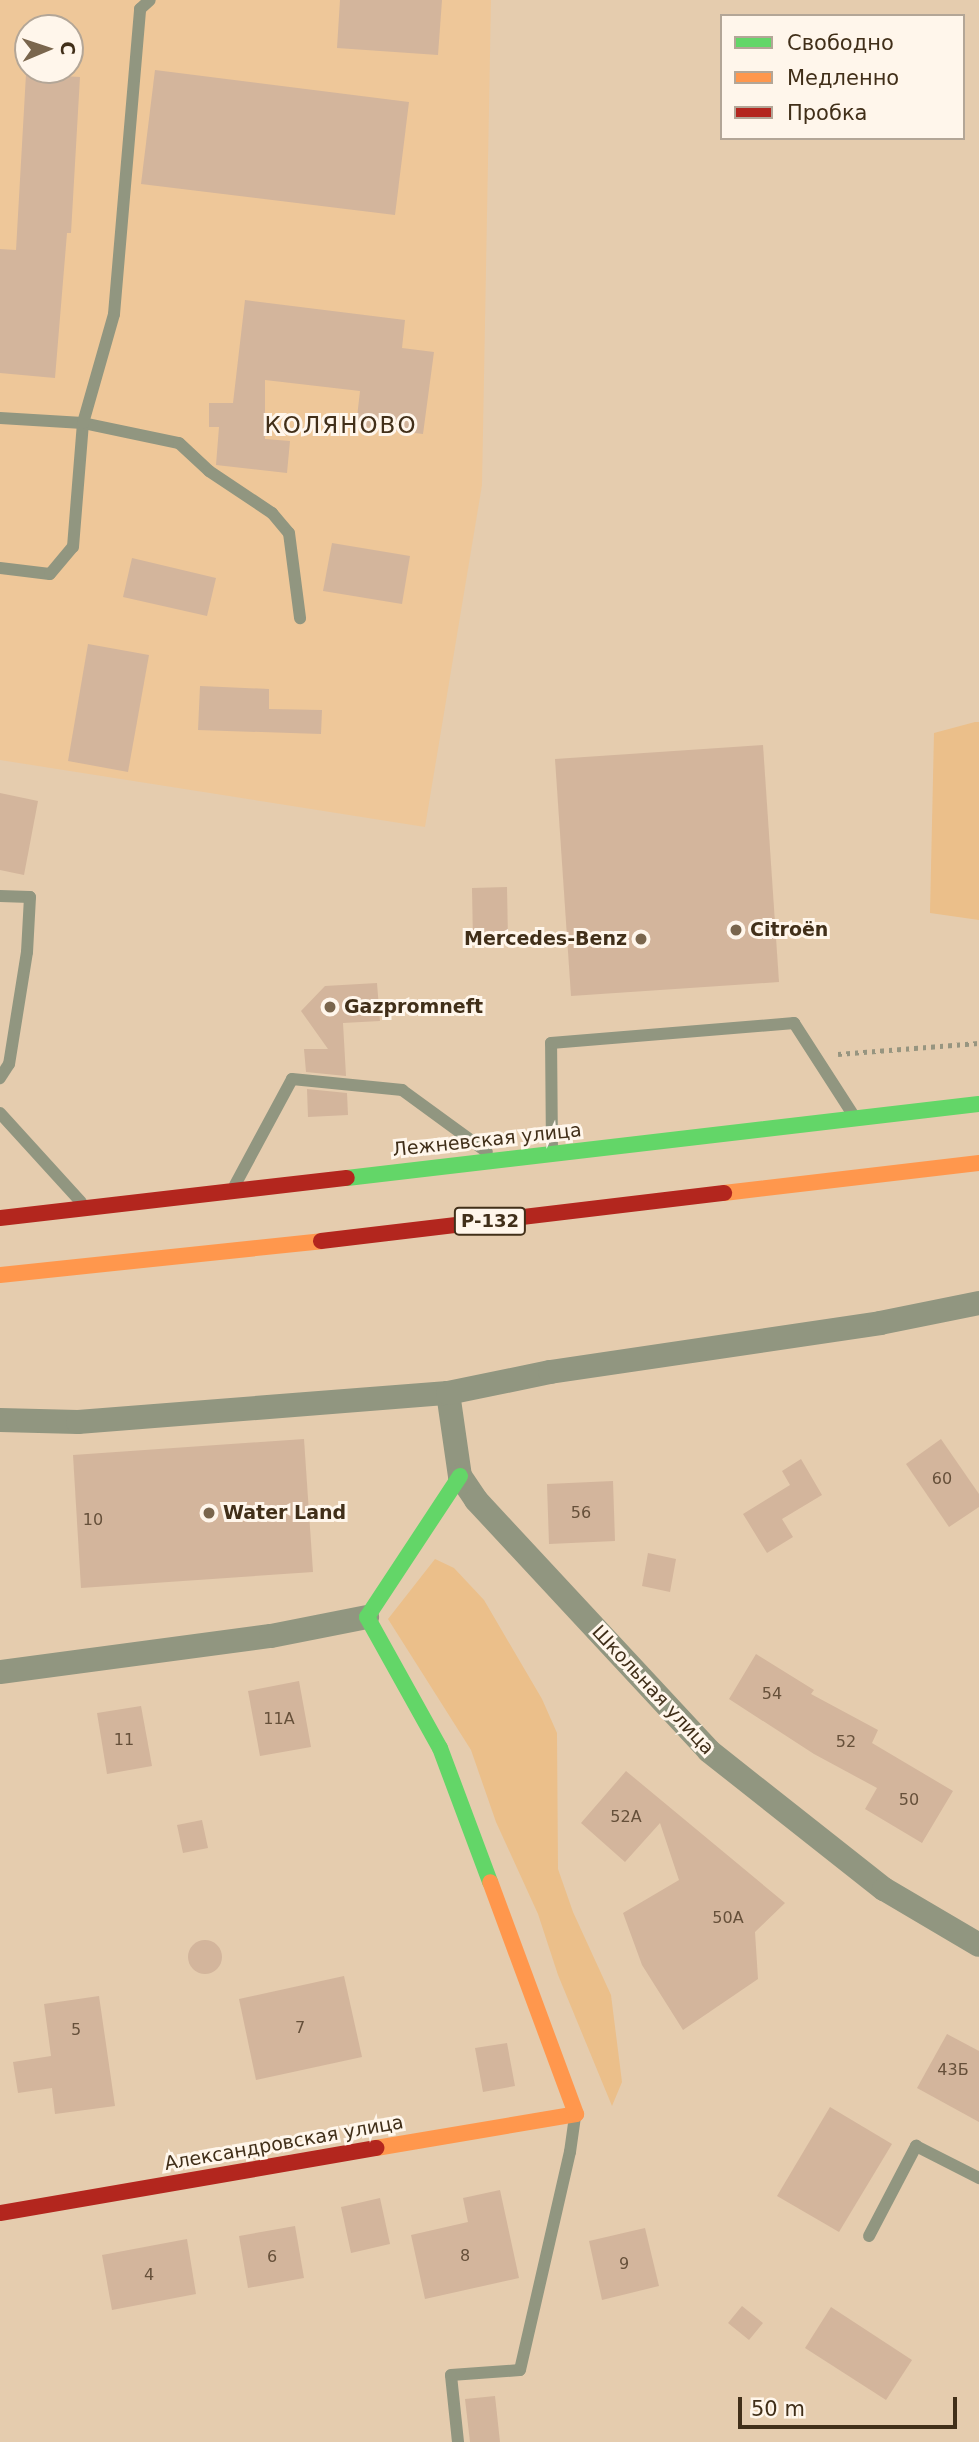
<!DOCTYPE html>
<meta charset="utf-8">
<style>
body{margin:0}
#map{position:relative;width:979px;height:2442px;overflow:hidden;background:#e5ccae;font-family:"DejaVu Sans",sans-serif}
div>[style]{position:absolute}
.built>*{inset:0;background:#eec799}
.green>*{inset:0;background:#ebbf8a}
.building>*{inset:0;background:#d3b59c}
.round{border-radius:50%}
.path>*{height:4.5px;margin-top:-2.25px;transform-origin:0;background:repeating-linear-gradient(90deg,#979580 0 3.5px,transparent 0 8.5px)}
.lane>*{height:12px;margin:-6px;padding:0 6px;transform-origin:6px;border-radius:6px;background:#919680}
.street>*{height:24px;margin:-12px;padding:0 12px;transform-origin:12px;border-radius:12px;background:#919680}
.fast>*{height:16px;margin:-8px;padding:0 8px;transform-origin:8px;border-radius:8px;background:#63d668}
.slow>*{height:16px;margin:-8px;padding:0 8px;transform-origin:8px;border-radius:8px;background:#ff974d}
.jam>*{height:16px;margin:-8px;padding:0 8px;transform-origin:8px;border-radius:8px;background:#b3261e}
.dots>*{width:19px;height:19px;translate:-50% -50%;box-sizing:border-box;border:4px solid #fff6eb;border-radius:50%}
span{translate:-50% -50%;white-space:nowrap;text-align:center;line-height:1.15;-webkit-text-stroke:6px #fff6eb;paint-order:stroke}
.number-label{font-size:16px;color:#66503a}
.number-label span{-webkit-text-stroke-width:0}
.shield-label span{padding:2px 5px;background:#fff6eb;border:2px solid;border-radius:5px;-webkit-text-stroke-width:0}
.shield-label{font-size:18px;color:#412f19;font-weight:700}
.poi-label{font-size:19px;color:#412f19;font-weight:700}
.left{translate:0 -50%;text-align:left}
.right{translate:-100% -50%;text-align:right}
.street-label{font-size:19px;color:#412f19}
.quarter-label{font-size:23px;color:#412f19;letter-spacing:2px}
.legend{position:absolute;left:720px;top:14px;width:245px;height:126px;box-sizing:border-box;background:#fff6eb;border:2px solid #b3a697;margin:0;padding:9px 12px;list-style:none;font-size:21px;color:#412f19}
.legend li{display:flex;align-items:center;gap:14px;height:35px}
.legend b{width:35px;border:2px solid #b3a697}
.north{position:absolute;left:14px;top:14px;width:70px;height:70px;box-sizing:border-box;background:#fff6eb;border:2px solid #b3a697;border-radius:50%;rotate:88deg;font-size:19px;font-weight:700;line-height:28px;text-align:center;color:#412f19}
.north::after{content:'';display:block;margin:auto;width:24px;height:32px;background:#7a664d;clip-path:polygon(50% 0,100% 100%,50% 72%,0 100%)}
.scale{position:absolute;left:738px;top:2397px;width:219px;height:32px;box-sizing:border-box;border:4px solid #412f19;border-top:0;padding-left:9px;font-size:21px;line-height:24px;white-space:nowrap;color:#412f19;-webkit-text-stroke:5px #fff6eb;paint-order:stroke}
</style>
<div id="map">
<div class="built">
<i style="clip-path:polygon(evenodd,0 0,491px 0,482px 485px,425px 827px,0 760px,0 0,28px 28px,70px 28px,70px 70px,28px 70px,28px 28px)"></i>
</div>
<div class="green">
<i style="clip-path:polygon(975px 722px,979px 722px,979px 920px,930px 913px,934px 733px)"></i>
<i style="clip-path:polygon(435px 1559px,454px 1568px,484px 1600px,542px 1699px,557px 1733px,558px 1869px,573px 1912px,611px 1995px,622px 2082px,612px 2106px,558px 1975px,538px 1914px,496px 1822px,471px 1750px,388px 1619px)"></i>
</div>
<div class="building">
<i style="clip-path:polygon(340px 0,442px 0,438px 55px,337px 48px)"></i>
<i style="clip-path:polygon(155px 70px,409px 102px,395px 215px,141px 184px)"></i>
<i style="clip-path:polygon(26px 74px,80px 77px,71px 233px,67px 233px,55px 378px,0 373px,0 249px,16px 250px)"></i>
<i style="clip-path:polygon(245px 300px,405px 320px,402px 348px,434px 352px,423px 434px,356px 426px,360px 391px,265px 380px,265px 439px,290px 441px,287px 473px,216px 465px,219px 427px,209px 427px,209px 403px,233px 403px)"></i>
<i style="clip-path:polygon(332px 543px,410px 556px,402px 604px,323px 591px)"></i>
<i style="clip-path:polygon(132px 558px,216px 578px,207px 616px,123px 597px)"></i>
<i style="clip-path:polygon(88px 644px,149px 655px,128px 772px,68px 761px)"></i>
<i style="clip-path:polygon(200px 686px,269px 689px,269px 709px,322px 710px,321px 734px,198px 730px)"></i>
<i style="clip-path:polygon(763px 745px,779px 982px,571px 996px,555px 759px)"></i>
<i style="clip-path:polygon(0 793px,38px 801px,24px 875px,0 870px)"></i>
<i style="clip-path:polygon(507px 887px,508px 941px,473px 942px,472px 888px)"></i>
<i style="clip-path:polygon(377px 983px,380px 1021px,343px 1023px,346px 1076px,306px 1072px,304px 1049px,328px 1049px,301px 1011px,325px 986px)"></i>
<i style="clip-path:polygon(307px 1089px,347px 1093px,348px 1115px,308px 1117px)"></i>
<i style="clip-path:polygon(304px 1439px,313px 1572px,81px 1588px,73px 1455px)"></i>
<i style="clip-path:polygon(941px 1439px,979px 1494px,979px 1507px,949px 1527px,906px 1464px)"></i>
<i style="clip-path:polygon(801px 1459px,822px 1495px,782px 1519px,793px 1537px,767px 1553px,743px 1514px,790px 1485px,782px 1471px)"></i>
<i style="clip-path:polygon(613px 1481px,615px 1541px,549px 1544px,547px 1484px)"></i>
<i style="clip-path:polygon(648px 1553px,676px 1559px,670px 1592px,642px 1586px)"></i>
<i style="clip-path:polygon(756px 1654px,814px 1690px,811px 1694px,878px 1730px,872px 1743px,953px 1791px,922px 1843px,865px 1809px,877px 1788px,814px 1754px,729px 1699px)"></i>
<i style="clip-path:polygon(299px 1681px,311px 1747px,260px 1756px,248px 1691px)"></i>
<i style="clip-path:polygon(141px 1706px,152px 1766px,107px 1774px,97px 1713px)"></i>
<i style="clip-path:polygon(626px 1771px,785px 1903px,755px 1932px,758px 1979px,683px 2030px,642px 1965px,623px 1913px,679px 1880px,660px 1823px,625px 1862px,581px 1823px)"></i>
<i style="clip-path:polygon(202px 1820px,208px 1848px,183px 1853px,177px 1825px)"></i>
<i class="round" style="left:188px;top:1940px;width:34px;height:34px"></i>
<i style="clip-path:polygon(344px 1976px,362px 2057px,256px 2080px,239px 1999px)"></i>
<i style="clip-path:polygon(99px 1996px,115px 2106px,55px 2114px,52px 2088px,18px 2093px,13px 2062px,51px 2056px,44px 2004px)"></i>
<i style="clip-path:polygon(947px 2034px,979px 2051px,979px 2122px,917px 2088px)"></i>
<i style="clip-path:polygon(507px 2043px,515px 2086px,483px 2092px,475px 2048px)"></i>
<i style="clip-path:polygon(830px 2107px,892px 2144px,839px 2232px,777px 2196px)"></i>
<i style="clip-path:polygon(500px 2190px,519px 2278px,425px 2299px,411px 2235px,468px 2222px,463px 2198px)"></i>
<i style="clip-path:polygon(380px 2198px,390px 2244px,351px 2253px,341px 2207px)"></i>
<i style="clip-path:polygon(295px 2226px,304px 2278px,248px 2288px,239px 2236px)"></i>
<i style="clip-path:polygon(645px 2228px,659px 2286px,602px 2300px,589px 2241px)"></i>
<i style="clip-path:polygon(187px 2239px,196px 2294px,112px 2310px,102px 2255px)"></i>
<i style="clip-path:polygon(742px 2306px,763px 2323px,749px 2340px,728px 2323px)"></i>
<i style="clip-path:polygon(831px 2307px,912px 2360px,886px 2400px,805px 2348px)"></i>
<i style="clip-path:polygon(495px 2396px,500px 2442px,470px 2442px,465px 2399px)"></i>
</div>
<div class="path">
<i style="left:838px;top:1054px;width:141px;rotate:-4.5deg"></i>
</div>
<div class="lane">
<i style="left:0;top:418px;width:83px;rotate:3.4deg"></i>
<i style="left:83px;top:423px;width:98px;rotate:11.8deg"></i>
<i style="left:179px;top:443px;width:41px;rotate:43deg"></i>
<i style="left:209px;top:471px;width:76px;rotate:33.7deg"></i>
<i style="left:272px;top:513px;width:26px;rotate:50deg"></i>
<i style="left:289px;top:533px;width:86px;rotate:82.6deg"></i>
<i style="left:0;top:568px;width:50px;rotate:6.8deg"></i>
<i style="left:50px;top:574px;width:35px;rotate:-50deg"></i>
<i style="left:73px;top:547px;width:124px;rotate:-85.4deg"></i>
<i style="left:83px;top:423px;width:113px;rotate:-74.1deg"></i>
<i style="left:114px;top:314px;width:306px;rotate:-85.1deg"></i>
<i style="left:140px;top:9px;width:13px;rotate:-42deg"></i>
<i style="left:0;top:896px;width:30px;rotate:2deg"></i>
<i style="left:30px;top:897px;width:55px;rotate:93.1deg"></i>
<i style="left:27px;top:952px;width:113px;rotate:99.1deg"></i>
<i style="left:9px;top:1064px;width:17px;rotate:123deg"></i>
<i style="left:0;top:1113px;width:120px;rotate:47.7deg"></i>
<i style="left:552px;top:1150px;width:107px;rotate:-90.5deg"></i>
<i style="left:551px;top:1043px;width:244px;rotate:-4.7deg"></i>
<i style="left:794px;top:1023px;width:107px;rotate:57.2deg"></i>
<i style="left:235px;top:1185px;width:120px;rotate:-61.7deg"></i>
<i style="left:292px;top:1079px;width:111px;rotate:5.7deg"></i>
<i style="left:402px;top:1090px;width:105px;rotate:36.1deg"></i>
<i style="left:869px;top:2236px;width:102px;rotate:-62.4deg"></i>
<i style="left:916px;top:2146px;width:71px;rotate:26.9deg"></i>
<i style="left:458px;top:2442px;width:67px;rotate:-96deg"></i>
<i style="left:451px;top:2375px;width:69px;rotate:-4.1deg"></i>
<i style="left:520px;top:2370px;width:224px;rotate:-77.1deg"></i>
<i style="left:570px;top:2152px;width:35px;rotate:-82deg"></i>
</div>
<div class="street">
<i style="left:448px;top:1393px;width:84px;rotate:81.8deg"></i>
<i style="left:460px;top:1476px;width:29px;rotate:56deg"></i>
<i style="left:476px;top:1500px;width:342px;rotate:47.1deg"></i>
<i style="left:709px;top:1751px;width:223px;rotate:38.3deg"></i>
<i style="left:884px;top:1889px;width:110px;rotate:30.5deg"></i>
<i style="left:0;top:1420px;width:78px;rotate:1.5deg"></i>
<i style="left:78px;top:1422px;width:371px;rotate:-4.5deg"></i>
<i style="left:448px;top:1393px;width:104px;rotate:-11.6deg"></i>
<i style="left:550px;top:1372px;width:334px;rotate:-8.4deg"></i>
<i style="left:880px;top:1323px;width:101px;rotate:-11.4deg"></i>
<i style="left:0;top:1672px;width:273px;rotate:-7.6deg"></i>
<i style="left:271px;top:1636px;width:98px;rotate:-11.2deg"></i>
</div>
<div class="fast">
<i style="left:347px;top:1178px;width:636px;rotate:-6.68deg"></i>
<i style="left:460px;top:1476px;width:169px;rotate:123.4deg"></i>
<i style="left:367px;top:1617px;width:150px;rotate:60.9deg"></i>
<i style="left:440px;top:1748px;width:143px;rotate:69.5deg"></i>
</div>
<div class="slow">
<i style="left:724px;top:1193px;width:257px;rotate:-6.7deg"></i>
<i style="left:0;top:1275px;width:323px;rotate:-6deg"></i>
<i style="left:376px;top:2148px;width:203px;rotate:-9.6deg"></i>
<i style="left:576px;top:2114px;width:247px;rotate:-110.3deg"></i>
</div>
<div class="jam">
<i style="left:0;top:1218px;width:349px;rotate:-6.6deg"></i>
<i style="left:321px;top:1241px;width:406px;rotate:-6.8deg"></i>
<i style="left:0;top:2213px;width:382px;rotate:-9.8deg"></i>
</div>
<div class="dots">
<i style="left:736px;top:930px;background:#7a664d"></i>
<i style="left:641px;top:939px;background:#7a664d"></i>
<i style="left:330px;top:1007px;background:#7a664d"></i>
<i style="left:209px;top:1513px;background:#7a664d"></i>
</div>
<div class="number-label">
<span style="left:942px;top:1479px">60</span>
<span style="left:581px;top:1513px">56</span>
<span style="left:93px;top:1520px">10</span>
<span style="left:772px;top:1694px">54</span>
<span style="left:279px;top:1719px">11А</span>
<span style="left:124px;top:1740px">11</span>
<span style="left:846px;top:1742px">52</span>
<span style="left:909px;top:1800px">50</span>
<span style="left:626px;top:1817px">52А</span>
<span style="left:728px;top:1918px">50А</span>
<span style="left:300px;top:2028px">7</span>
<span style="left:76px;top:2030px">5</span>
<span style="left:953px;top:2070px">43Б</span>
<span style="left:465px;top:2256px">8</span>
<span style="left:272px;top:2257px">6</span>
<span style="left:624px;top:2264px">9</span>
<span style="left:149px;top:2275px">4</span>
</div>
<div class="shield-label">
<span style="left:490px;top:1221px">Р-132</span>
</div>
<div class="poi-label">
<span class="left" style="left:750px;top:930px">Citroën</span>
<span class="right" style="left:627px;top:939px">Mercedes-Benz</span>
<span class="left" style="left:344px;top:1007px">Gazpromneft</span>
<span class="left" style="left:223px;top:1513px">Water Land</span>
</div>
<div class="street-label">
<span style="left:487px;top:1140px;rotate:-6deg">Лежневская улица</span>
<span style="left:653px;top:1690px;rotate:47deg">Школьная улица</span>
<span style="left:284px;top:2143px;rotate:-10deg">Александровская улица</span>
</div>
<div class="quarter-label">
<span style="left:341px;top:425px">КОЛЯНОВО</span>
</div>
<ul class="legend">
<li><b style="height:9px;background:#63d668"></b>Свободно</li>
<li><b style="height:9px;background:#ff974d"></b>Медленно</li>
<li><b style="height:9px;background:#b3261e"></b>Пробка</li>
</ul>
<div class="north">С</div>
<div class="scale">50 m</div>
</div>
